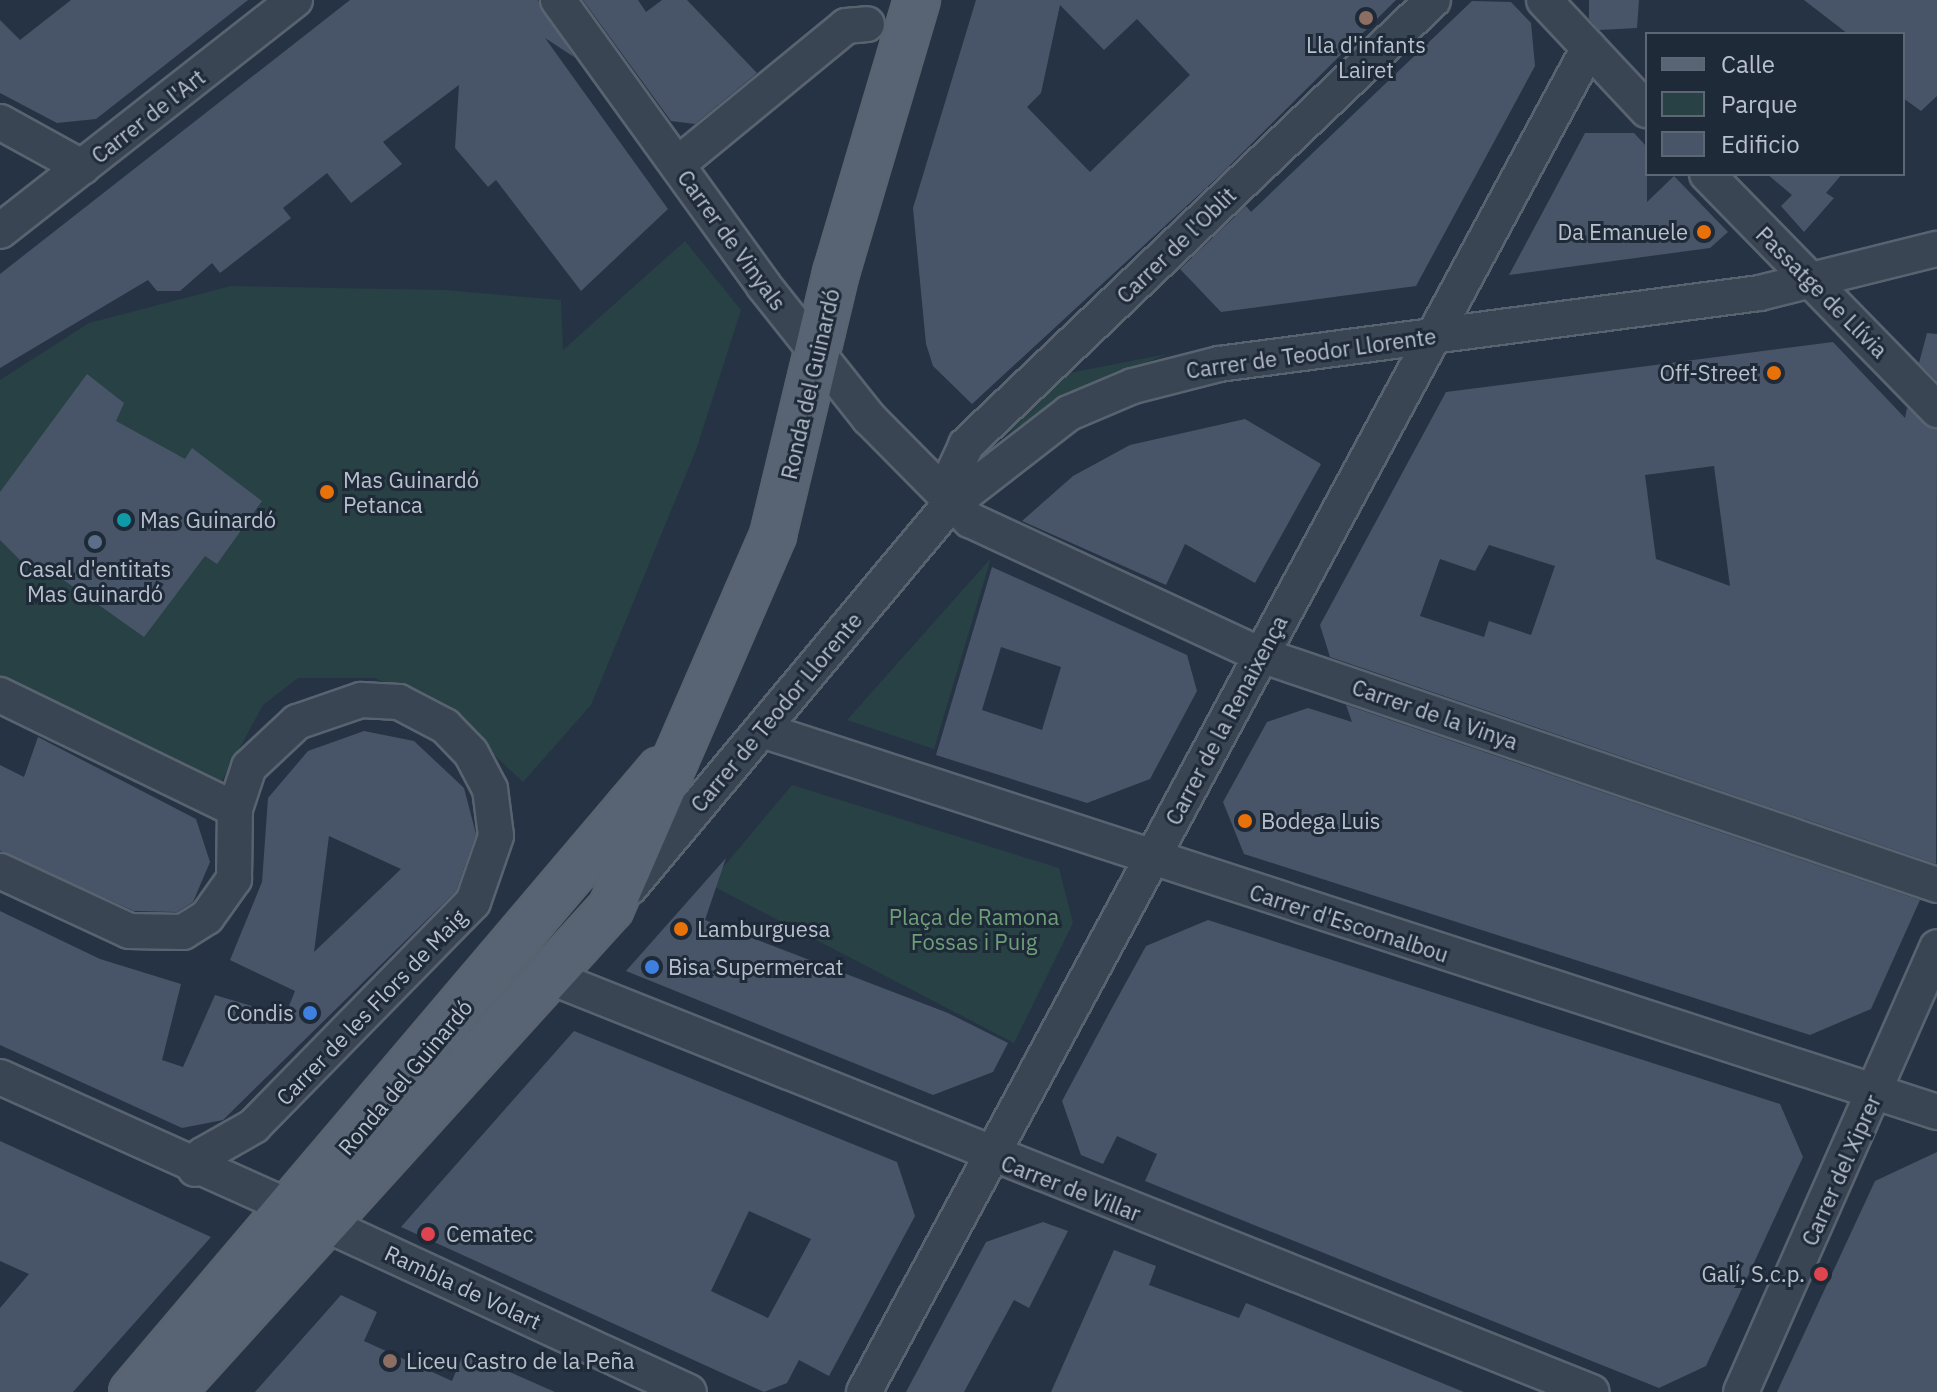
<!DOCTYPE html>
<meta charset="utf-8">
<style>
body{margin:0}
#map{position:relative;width:1937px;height:1392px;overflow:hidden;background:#263344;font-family:"IBM Plex Sans",sans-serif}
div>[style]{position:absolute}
.green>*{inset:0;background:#284144}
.building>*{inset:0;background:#485568}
.roads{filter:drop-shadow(2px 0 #596370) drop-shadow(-2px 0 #596370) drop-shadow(0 2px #596370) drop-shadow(0 -2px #596370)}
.street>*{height:34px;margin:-17px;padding:0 17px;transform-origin:17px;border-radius:17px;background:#3a4553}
.primary>*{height:44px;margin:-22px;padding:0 22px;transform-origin:22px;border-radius:22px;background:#586473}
.dots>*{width:22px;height:22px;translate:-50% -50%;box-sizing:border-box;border:4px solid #1f2a38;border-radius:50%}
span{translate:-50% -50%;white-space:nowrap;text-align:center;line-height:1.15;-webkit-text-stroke:6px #1f2a38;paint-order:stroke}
.poi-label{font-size:22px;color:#b8c0cd}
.right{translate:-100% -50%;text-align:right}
.left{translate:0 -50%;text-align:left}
.street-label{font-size:22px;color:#b8c0cd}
.park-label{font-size:22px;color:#6e9f79}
.legend{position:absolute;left:1645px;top:32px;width:260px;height:144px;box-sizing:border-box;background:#1f2a38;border:2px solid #5c6674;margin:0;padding:10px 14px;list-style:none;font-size:24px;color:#b8c0cd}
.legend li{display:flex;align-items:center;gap:16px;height:40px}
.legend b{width:40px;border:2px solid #5c6674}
</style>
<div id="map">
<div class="green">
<i style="clip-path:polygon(685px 241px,741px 310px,696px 450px,591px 705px,523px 782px,449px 713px,375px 678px,298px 678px,263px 705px,218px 788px,0 681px,0 380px,89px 323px,231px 286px,444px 290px,561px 300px,563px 350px)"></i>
<i style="clip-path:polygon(1167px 354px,1080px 390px,1001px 437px,997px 432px,1064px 374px)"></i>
<i style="clip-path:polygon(991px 558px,934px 749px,847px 720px)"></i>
<i style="clip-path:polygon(792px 785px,1059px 868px,1073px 923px,1014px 1043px,709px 884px)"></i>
</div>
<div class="building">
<i style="clip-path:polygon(71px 0,248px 0,96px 119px,57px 123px,0 93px,0 20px,20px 40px)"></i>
<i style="clip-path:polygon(350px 0,538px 0,574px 57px,545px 38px,668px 209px,581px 291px,496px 180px,488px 187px,455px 148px,459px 85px,383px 142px,402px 164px,351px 203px,327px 173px,283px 208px,291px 218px,220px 273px,212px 263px,180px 291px,157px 291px,148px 280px,0 368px,0 274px)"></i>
<i style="clip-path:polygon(583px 0,638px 0,646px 12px,662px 0,687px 0,757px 73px,695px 124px,671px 121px)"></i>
<i style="clip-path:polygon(evenodd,976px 0,1396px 0,1218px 177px,972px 404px,933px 366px,926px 344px,913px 208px,976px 0,1060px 5px,1104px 50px,1137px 19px,1190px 75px,1090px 172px,1027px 107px,1041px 93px,1060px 5px)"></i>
<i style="clip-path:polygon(1589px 0,1639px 0,1637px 28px,1599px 30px,1589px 19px)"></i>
<i style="clip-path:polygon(1804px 0,1937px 0,1937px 96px,1921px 111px,1903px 98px,1903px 34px,1848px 34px)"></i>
<i style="clip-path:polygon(1472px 1px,1511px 2px,1531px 23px,1535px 66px,1416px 286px,1221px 312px,1180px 269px,1246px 206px,1251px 212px)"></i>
<i style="clip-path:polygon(1585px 133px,1634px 133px,1647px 147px,1647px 202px,1674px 176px,1728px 232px,1710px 248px,1509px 275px)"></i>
<i style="clip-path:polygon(1767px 174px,1842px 174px,1826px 193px,1834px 198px,1804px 232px,1781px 206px,1792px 195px)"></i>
<i style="clip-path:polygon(1927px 333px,1937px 334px,1937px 381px,1919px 363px)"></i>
<i style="clip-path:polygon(evenodd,1833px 342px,1905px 418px,1907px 408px,1937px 429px,1936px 864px,1330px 657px,1320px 625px,1446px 392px,1833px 342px,1714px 466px,1730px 586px,1656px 559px,1645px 475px,1714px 466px,1833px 342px,1489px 545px,1555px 566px,1531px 635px,1489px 621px,1484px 637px,1420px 616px,1440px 559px,1475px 571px,1489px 545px)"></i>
<i style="clip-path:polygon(87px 374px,124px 403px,116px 421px,185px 459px,192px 448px,262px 501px,217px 564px,205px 556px,144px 637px,38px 562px,32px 572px,0 540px,0 492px)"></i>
<i style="clip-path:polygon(1245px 419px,1321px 464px,1255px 583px,1185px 544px,1166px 585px,1022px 521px,1073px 476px,1130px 445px)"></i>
<i style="clip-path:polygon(evenodd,992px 567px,1187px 655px,1197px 691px,1150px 779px,1087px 803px,936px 755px,992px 567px,1001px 647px,1061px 667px,1042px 730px,982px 710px,1001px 647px)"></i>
<i style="clip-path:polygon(1346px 705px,1920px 900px,1871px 1009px,1810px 1035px,1244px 854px,1223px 802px,1267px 722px,1308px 708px,1352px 722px)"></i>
<i style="clip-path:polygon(evenodd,364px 731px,414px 741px,464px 788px,476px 834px,456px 891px,223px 1120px,182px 1128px,0 1045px,0 911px,100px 959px,181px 984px,162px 1060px,183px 1067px,215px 995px,285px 1016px,295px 991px,230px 960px,262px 882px,268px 798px,308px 751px,364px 731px,329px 836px,401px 869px,314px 952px,329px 836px)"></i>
<i style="clip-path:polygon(38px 737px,196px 819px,210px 862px,193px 902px,177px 912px,134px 911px,0 851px,0 765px,24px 777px)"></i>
<i style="clip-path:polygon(726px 858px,705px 920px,948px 1013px,1008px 1043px,993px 1072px,933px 1095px,626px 971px)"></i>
<i style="clip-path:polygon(1208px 920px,1780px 1104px,1803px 1157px,1706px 1366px,1659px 1388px,1145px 1181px,1157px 1154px,1117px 1136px,1103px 1164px,1081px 1155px,1062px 1101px,1113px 1006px,1146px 946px)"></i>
<i style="clip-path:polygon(evenodd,574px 1031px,897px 1162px,915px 1216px,829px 1376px,799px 1360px,787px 1383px,764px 1392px,401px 1227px,574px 1031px,749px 1211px,811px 1239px,768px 1318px,711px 1291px,749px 1211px)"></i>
<i style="clip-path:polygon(0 1141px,211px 1237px,73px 1392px,0 1392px,0 1308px,29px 1274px,0 1261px)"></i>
<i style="clip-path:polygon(1937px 1152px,1937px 1392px,1777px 1392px,1875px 1181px)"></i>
<i style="clip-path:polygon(1043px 1222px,1068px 1231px,1029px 1308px,1014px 1300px,964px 1392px,906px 1392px,986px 1242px)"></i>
<i style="clip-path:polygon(1114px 1250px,1156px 1266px,1149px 1285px,1239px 1318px,1246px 1303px,1464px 1392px,1051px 1392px)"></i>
<i style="clip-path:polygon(341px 1295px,377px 1312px,364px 1341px,452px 1381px,464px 1352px,555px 1392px,255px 1392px)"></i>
</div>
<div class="roads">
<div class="street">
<i style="left:558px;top:0;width:352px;rotate:54.2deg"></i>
<i style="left:764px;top:286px;width:169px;rotate:51.5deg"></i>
<i style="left:869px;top:418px;width:144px;rotate:45.3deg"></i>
<i style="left:970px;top:520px;width:321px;rotate:24.9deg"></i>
<i style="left:1261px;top:655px;width:714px;rotate:18.79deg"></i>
<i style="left:1544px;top:0;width:151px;rotate:46.9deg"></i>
<i style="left:0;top:122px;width:94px;rotate:28.8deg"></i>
<i style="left:678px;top:164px;width:217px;rotate:-39.4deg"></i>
<i style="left:846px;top:26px;width:21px;rotate:-5deg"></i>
<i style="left:1707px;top:174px;width:330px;rotate:45.7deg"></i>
<i style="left:0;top:231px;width:375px;rotate:-38.1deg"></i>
<i style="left:949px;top:506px;width:26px;rotate:-88deg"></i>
<i style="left:950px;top:480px;width:38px;rotate:-65deg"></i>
<i style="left:966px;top:445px;width:645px;rotate:-43.62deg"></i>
<i style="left:0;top:695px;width:261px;rotate:25.9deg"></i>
<i style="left:762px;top:730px;width:1236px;rotate:18.01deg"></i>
<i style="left:0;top:871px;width:142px;rotate:24.9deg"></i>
<i style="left:129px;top:931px;width:54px;rotate:1.1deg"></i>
<i style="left:183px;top:932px;width:28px;rotate:-32deg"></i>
<i style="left:207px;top:917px;width:47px;rotate:-54.6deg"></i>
<i style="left:234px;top:879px;width:70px;rotate:-89.2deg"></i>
<i style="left:235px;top:809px;width:44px;rotate:-71.6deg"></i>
<i style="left:249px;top:767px;width:66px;rotate:-43.2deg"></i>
<i style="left:297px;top:722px;width:68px;rotate:-19deg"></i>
<i style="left:361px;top:700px;width:38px;rotate:3deg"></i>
<i style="left:399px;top:702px;width:52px;rotate:27.6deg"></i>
<i style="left:445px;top:726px;width:37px;rotate:46deg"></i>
<i style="left:471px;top:753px;width:41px;rotate:62.2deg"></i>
<i style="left:490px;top:789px;width:47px;rotate:82.7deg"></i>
<i style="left:496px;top:836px;width:70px;rotate:109.2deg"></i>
<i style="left:473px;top:902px;width:313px;rotate:134.4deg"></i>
<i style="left:254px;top:1126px;width:59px;rotate:150.4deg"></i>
<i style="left:203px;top:1155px;width:16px;rotate:120deg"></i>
<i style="left:630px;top:887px;width:497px;rotate:-50.1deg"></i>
<i style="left:949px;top:506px;width:152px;rotate:-37.8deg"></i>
<i style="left:1069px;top:413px;width:69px;rotate:-22.9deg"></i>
<i style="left:1133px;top:386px;width:89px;rotate:-14.3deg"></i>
<i style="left:1219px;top:364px;width:546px;rotate:-7.48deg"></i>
<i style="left:1760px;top:293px;width:182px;rotate:-14deg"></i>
<i style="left:553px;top:978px;width:1118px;rotate:21.73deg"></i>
<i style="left:0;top:1077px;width:319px;rotate:24.2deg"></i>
<i style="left:323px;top:1223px;width:403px;rotate:24.8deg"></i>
<i style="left:864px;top:1392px;width:1527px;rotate:-61.66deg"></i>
<i style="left:1741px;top:1392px;width:486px;rotate:-66.2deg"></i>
</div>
<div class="primary">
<i style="left:132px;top:1392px;width:816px;rotate:-49.67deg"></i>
<i style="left:172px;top:1392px;width:653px;rotate:-47.79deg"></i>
<i style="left:611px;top:908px;width:407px;rotate:-66.5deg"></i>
<i style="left:773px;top:535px;width:269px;rotate:-76.5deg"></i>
<i style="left:836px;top:273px;width:285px;rotate:-73.5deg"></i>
</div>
</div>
<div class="dots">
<i style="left:1366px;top:18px;background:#8d6e63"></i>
<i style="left:1704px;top:232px;background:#e8710a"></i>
<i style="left:1774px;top:373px;background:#e8710a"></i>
<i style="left:327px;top:492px;background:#e8710a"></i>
<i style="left:124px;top:520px;background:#0f9aa8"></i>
<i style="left:95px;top:542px;background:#5c6f8a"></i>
<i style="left:1245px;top:821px;background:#e8710a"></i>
<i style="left:681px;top:929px;background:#e8710a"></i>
<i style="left:652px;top:967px;background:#3f7fe0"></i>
<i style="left:310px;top:1013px;background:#3f7fe0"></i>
<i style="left:428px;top:1234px;background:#e0444e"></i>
<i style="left:1821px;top:1274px;background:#e0444e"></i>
<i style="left:390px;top:1361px;background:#8d6e63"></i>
</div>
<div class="poi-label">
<span style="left:1366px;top:57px">Lla d'infants<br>Lairet</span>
<span class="right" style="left:1688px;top:232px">Da Emanuele</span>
<span class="right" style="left:1758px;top:373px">Off-Street</span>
<span class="left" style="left:343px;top:492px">Mas Guinardó<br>Petanca</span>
<span class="left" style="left:140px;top:520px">Mas Guinardó</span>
<span style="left:95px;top:581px">Casal d'entitats<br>Mas Guinardó</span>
<span class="left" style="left:1261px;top:821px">Bodega Luis</span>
<span class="left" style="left:697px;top:929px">Lamburguesa</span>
<span class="left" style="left:668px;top:967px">Bisa Supermercat</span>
<span class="right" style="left:294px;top:1013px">Condis</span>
<span class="left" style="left:446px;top:1234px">Cematec</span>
<span class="right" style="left:1805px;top:1274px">Galí, S.c.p.</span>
<span class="left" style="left:406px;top:1361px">Liceu Castro de la Peña</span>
</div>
<div class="street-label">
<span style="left:148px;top:116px;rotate:-38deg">Carrer de l'Art</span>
<span style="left:732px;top:240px;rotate:54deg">Carrer de Vinyals</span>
<span style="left:1176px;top:245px;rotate:-44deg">Carrer de l'Oblit</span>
<span style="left:1822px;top:292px;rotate:45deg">Passatge de Llívia</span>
<span style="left:1311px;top:353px;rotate:-8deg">Carrer de Teodor Llorente</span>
<span style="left:810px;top:384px;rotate:-77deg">Ronda del Guinardó</span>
<span style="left:776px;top:712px;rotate:-50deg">Carrer de Teodor Llorente</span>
<span style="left:1435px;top:714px;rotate:19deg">Carrer de la Vinya</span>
<span style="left:1226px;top:720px;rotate:-62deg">Carrer de la Renaixença</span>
<span style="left:1349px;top:923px;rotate:18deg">Carrer d'Escornalbou</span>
<span style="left:371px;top:1007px;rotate:-46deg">Carrer de les Flors de Maig</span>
<span style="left:405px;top:1077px;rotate:-50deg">Ronda del Guinardó</span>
<span style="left:1841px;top:1170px;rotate:-66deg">Carrer del Xiprer</span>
<span style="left:1071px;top:1188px;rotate:21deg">Carrer de Villar</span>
<span style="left:463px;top:1287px;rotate:25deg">Rambla de Volart</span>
</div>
<div class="park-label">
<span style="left:974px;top:929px">Plaça de Ramona<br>Fossas i Puig</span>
</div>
<ul class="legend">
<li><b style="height:10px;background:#586473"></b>Calle</li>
<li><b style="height:22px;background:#284144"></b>Parque</li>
<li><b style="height:22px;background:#485568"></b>Edificio</li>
</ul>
</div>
